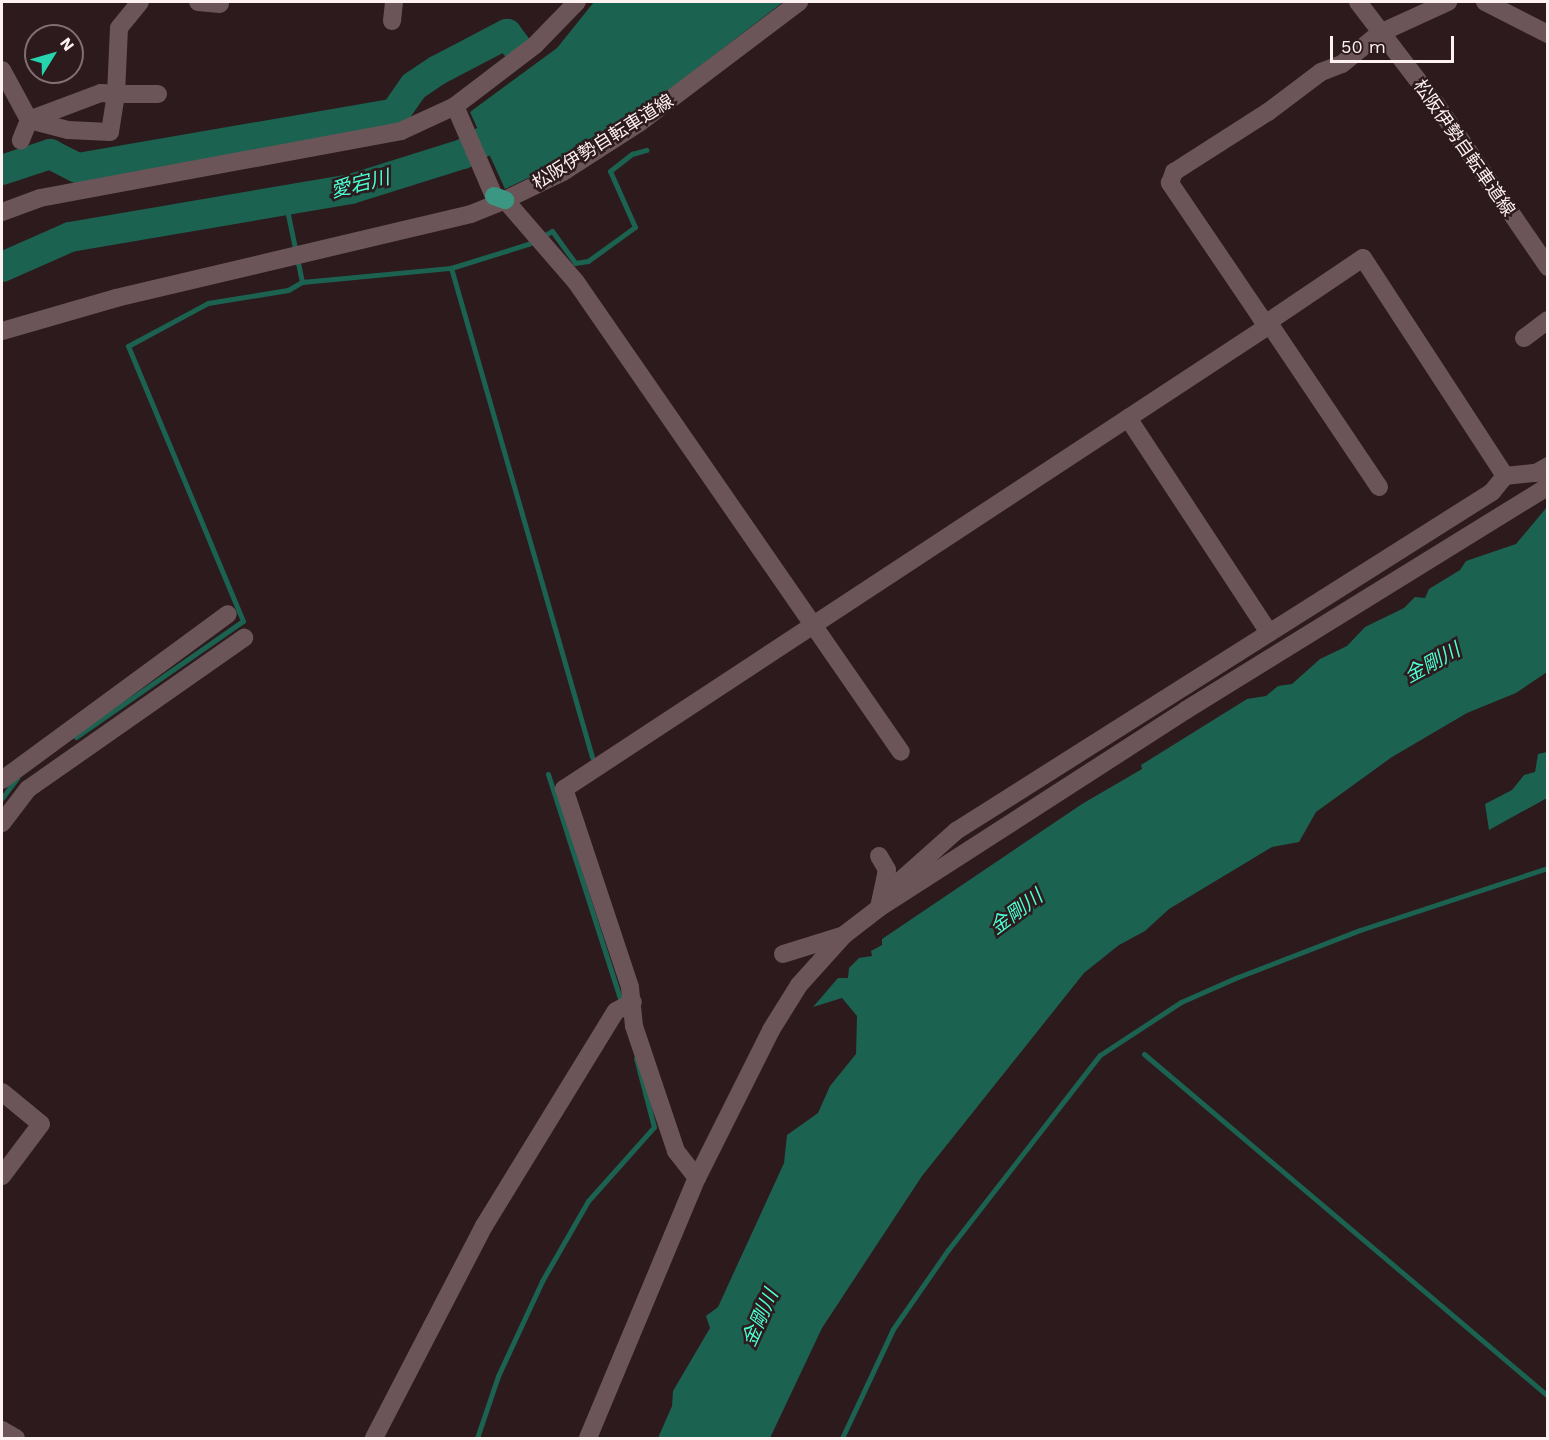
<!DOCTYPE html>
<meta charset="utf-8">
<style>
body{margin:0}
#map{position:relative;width:1549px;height:1440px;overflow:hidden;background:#2c1a1d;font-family:"Work Sans","Noto Sans JP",sans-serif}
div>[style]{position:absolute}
.water>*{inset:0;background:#1b6250}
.stream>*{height:5px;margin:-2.5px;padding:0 2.5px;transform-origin:2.5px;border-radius:2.5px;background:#1b6250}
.river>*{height:30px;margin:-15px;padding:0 15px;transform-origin:15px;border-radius:15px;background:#1b6250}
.minor>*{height:18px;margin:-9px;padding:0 9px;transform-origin:9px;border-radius:9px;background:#6b5558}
.major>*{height:18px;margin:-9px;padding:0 9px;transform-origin:9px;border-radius:9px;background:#3c9782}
span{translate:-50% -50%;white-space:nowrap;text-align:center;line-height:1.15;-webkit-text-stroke:5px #2c1a1d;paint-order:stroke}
.street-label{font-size:18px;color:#fef1f2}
.water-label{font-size:20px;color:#4bfed2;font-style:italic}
.frame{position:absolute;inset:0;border:3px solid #fef1f2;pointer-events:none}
.north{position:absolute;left:24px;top:24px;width:60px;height:60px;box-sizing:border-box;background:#2c1a1d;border:2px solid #807072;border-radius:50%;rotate:53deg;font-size:16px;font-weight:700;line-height:24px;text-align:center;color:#fef1f2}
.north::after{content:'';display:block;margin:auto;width:21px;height:27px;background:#26d5ae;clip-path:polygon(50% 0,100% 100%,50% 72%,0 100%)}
.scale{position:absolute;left:1330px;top:36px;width:124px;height:27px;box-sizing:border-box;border:3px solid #fef1f2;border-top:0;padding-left:8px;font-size:18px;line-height:21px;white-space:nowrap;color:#fef1f2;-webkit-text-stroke:4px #2c1a1d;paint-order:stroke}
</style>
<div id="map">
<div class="water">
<i style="clip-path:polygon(594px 2px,783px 2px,639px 113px,558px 164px,505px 189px,470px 112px,557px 48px)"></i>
<i style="clip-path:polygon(1547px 507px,1547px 672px,1516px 693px,1467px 713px,1392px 757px,1316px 812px,1299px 842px,1272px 847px,1169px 909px,1145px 931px,1119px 945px,1084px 973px,922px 1176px,822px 1328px,770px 1438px,658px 1438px,672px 1406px,673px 1391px,710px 1328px,706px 1316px,718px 1307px,784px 1163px,787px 1135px,818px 1113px,830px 1086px,856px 1054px,857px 1016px,842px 998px,813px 1007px,838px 978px,848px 978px,849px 968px,859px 958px,872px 956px,871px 951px,882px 945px,882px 939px,1082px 804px,1142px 769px,1141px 765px,1247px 699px,1266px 696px,1278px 686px,1292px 684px,1320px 659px,1347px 646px,1365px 627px,1404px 608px,1415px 597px,1425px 598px,1429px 589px,1460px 570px,1466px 561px,1516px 544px)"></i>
<i style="clip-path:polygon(1547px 752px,1547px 798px,1489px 830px,1485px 804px,1512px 790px,1524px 775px,1535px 772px,1538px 754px)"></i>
</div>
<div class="stream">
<i style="left:302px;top:282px;width:150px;rotate:-5.4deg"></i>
<i style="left:76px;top:737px;width:203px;rotate:-34.8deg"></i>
<i style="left:243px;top:621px;width:298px;rotate:-112.7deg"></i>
<i style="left:128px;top:346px;width:91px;rotate:-28.3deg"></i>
<i style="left:208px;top:303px;width:81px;rotate:-9.2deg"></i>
<i style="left:288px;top:290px;width:16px;rotate:-30deg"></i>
<i style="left:302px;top:282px;width:84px;rotate:-101.7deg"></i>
<i style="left:592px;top:757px;width:509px;rotate:-106.08deg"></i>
<i style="left:451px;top:268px;width:81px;rotate:-17.3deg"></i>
<i style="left:528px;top:244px;width:27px;rotate:-28deg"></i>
<i style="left:552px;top:231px;width:39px;rotate:54deg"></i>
<i style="left:575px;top:263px;width:13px;rotate:-9deg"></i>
<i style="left:588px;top:261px;width:58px;rotate:-35.9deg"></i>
<i style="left:635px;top:227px;width:61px;rotate:-114.1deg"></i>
<i style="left:610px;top:171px;width:28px;rotate:-38deg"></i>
<i style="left:632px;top:154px;width:15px;rotate:-16deg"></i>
<i style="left:548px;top:774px;width:243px;rotate:72.2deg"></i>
<i style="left:2px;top:798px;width:25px;rotate:-53deg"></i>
<i style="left:1144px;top:1054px;width:529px;rotate:40.25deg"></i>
<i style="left:477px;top:1438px;width:65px;rotate:-71.3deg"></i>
<i style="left:498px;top:1376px;width:105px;rotate:-65.1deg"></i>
<i style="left:542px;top:1281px;width:92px;rotate:-60.1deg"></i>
<i style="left:588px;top:1201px;width:99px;rotate:-48.3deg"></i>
<i style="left:654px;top:1127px;width:71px;rotate:-104.6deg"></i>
<i style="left:842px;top:1438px;width:120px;rotate:-64.9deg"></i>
<i style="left:893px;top:1329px;width:96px;rotate:-55.2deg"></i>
<i style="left:948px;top:1250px;width:247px;rotate:-52.1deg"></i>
<i style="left:1100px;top:1055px;width:97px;rotate:-33.2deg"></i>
<i style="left:1181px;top:1002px;width:62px;rotate:-23.7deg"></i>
<i style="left:1238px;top:977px;width:131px;rotate:-21.1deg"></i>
<i style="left:1360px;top:930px;width:198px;rotate:-18.3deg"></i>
</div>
<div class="river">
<i style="left:2px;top:170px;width:51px;rotate:-18.4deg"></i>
<i style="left:50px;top:154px;width:31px;rotate:27deg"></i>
<i style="left:78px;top:168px;width:322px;rotate:-9.8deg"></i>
<i style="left:395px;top:113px;width:33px;rotate:-55deg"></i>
<i style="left:414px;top:86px;width:29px;rotate:-34deg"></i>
<i style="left:438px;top:70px;width:78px;rotate:-27.6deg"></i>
<i style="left:507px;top:34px;width:15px;rotate:53deg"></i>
<i style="left:2px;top:267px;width:74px;rotate:-23.8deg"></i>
<i style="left:70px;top:237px;width:285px;rotate:-9.7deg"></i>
<i style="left:351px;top:189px;width:117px;rotate:-17.4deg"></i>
<i style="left:463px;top:154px;width:66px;rotate:-31.3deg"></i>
</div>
<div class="minor">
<i style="left:140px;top:2px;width:33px;rotate:129deg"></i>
<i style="left:119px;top:28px;width:66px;rotate:92.6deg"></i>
<i style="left:116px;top:94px;width:38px;rotate:99deg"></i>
<i style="left:110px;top:132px;width:42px;rotate:-177.3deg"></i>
<i style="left:68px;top:130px;width:40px;rotate:-165.6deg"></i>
<i style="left:29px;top:120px;width:77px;rotate:-20.6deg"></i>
<i style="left:101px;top:93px;width:15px;rotate:4deg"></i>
<i style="left:116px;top:94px;width:42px"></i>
<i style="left:198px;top:2px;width:22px;rotate:5deg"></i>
<i style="left:1358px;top:2px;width:128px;rotate:52.6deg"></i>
<i style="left:1436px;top:104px;width:198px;rotate:55.5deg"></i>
<i style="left:1485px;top:2px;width:71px;rotate:26.9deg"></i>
<i style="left:392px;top:21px;width:19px;rotate:-84deg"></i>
<i style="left:2px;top:70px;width:57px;rotate:61.6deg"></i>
<i style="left:29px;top:120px;width:22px;rotate:112deg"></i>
<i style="left:455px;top:106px;width:98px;rotate:66.6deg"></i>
<i style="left:505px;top:200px;width:108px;rotate:49.1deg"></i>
<i style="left:576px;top:282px;width:571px;rotate:55.34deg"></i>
<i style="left:2px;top:212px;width:40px;rotate:-20.2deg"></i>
<i style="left:40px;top:198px;width:367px;rotate:-10.5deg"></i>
<i style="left:401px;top:131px;width:60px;rotate:-24.8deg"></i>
<i style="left:455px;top:106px;width:101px;rotate:-37.3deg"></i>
<i style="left:535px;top:45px;width:60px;rotate:-45.7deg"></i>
<i style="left:2px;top:331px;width:119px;rotate:-16.1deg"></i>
<i style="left:116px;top:298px;width:365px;rotate:-13.3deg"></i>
<i style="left:471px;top:214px;width:37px;rotate:-22deg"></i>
<i style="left:505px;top:200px;width:64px;rotate:-25.8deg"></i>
<i style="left:563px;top:172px;width:90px;rotate:-32.8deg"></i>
<i style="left:639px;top:123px;width:201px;rotate:-37.1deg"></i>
<i style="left:1524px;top:338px;width:30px;rotate:-37deg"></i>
<i style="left:1128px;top:418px;width:257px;rotate:56.7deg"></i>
<i style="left:1379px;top:487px;width:192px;rotate:-123.9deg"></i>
<i style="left:1272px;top:328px;width:8px;rotate:-150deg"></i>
<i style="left:1265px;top:324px;width:118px;rotate:-34deg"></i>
<i style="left:1363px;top:258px;width:260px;rotate:56.9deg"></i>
<i style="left:2px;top:780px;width:280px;rotate:-36.3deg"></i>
<i style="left:2px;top:823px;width:43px;rotate:-52.6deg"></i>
<i style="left:28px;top:789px;width:264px;rotate:-35deg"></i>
<i style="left:879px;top:856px;width:16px;rotate:60deg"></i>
<i style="left:887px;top:870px;width:39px;rotate:102deg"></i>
<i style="left:879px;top:908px;width:22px;rotate:-58deg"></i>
<i style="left:891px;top:889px;width:87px;rotate:-41.7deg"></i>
<i style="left:956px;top:831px;width:634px;rotate:-32.31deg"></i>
<i style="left:1492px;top:492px;width:21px;rotate:-51deg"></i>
<i style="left:1505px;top:476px;width:31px;rotate:-6deg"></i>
<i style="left:1536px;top:473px;width:14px;rotate:-30deg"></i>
<i style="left:783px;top:954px;width:64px;rotate:-17.3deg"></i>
<i style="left:2px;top:1092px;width:50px;rotate:39.4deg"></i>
<i style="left:41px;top:1124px;width:65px;rotate:126.9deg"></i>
<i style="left:697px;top:1178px;width:34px;rotate:-128deg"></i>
<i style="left:676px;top:1151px;width:132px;rotate:-108.6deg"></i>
<i style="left:634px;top:1026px;width:39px;rotate:-96deg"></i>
<i style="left:630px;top:987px;width:209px;rotate:-108.4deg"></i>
<i style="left:564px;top:789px;width:835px;rotate:-33.33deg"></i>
<i style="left:1262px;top:330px;width:7px;rotate:-63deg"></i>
<i style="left:1265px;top:324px;width:9px;rotate:-122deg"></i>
<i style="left:1260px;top:316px;width:161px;rotate:-124.1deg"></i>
<i style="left:1170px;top:183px;width:12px;rotate:-70deg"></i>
<i style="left:1174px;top:172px;width:112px;rotate:-32.6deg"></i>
<i style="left:1268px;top:112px;width:66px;rotate:-37deg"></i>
<i style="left:1321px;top:72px;width:22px;rotate:-21deg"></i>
<i style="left:1342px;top:64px;width:49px;rotate:-39.2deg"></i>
<i style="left:1380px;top:33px;width:75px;rotate:-24.5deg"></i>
<i style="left:2px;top:1430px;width:16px;rotate:30deg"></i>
<i style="left:374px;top:1438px;width:239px;rotate:-62.6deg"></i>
<i style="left:484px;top:1226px;width:252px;rotate:-58.5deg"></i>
<i style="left:616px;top:1011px;width:19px;rotate:-28deg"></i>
<i style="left:588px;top:1438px;width:282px;rotate:-67.3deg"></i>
<i style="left:697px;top:1178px;width:165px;rotate:-63.4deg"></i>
<i style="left:771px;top:1030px;width:53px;rotate:-58.1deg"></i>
<i style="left:799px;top:985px;width:67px;rotate:-48deg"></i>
<i style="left:844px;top:935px;width:44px;rotate:-37.6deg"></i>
<i style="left:879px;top:908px;width:365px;rotate:-32.8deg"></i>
<i style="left:1186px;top:710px;width:426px;rotate:-31.7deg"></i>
</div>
<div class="major">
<i style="left:494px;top:196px;width:12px;rotate:20deg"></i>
</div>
<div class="street-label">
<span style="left:603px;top:142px;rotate:-32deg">松阪伊勢自転車道線</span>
<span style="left:1464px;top:148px;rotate:55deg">松阪伊勢自転車道線</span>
</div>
<div class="water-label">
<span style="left:360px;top:184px;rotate:-14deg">愛宕川</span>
<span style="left:1432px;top:663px;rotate:-29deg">金剛川</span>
<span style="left:1016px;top:912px;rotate:-37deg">金剛川</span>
<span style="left:760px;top:1318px;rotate:-66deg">金剛川</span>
</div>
<div class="frame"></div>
<div class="north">N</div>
<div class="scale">50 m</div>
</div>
